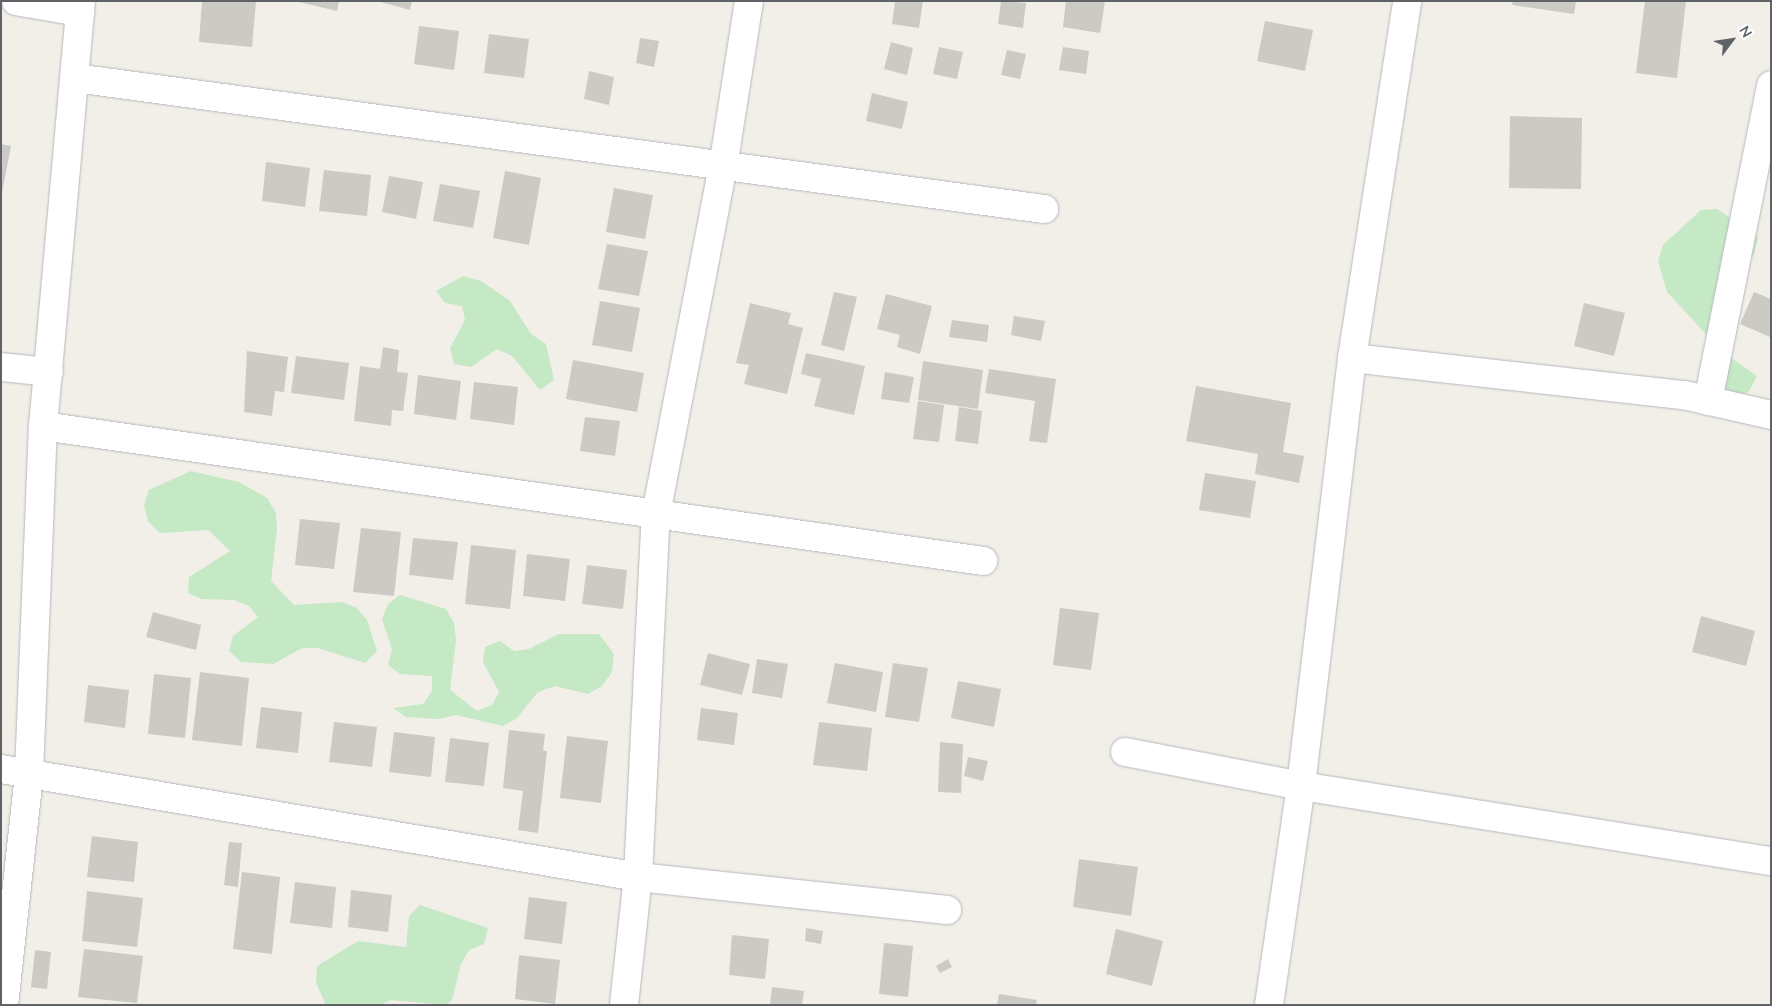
<!DOCTYPE html>
<html>
<head>
<meta charset="utf-8">
<style>
  body { margin:0 }
  #map { position:relative; width:1772px; height:1006px; overflow:hidden; background:#f1efe8; font-family:"Nunito Sans",sans-serif }
  div>[style] { position:absolute }
  [style*='--x'] { left:calc(var(--x)*1px); top:calc(var(--y)*1px); width:calc(var(--w)*1px); rotate:calc(var(--a)*1deg) }
  .green>* { inset:0; background:#c5e8c5 }
  .building>* { inset:0; background:#cccac5 }
  .roads { filter:drop-shadow(0 0 1px #b5b8bc) drop-shadow(0 0 1px #b5b8bc) }
  .street>* { height:28px; margin:-14px; padding:0 14px; transform-origin:14px; border-radius:14px; background:#fff }
  span { translate:-50% -50%; white-space:nowrap; text-align:center; line-height:1.15; -webkit-text-stroke:4.5px #fff; paint-order:stroke }
  .frame { position:absolute; inset:0; border:2px solid #5f6368; pointer-events:none }
  .north { position:absolute; left:1707px; top:15px; width:50px; height:50px; -webkit-text-stroke:4px #fff; paint-order:stroke; rotate:59deg; font-size:14px; font-weight:700; line-height:20px; text-align:center; color:#5f6368 }
  .north::after { content:''; display:block; margin:auto; width:18px; height:22px; background:#5f6368; clip-path:polygon(50% 0,100% 100%,50% 72%,0 100%) }
</style>
</head>
<body>
<div id="map">
  <div class="green">
    <i style="clip-path:polygon(1717px 209px,1758px 237px,1754px 254px,1721px 292px,1730px 357px,1757px 376px,1749px 391px,1736px 399px,1709px 389px,1706px 334px,1667px 292px,1658px 261px,1663px 245px,1701px 210px)"></i>
    <i style="clip-path:polygon(463px 276px,481px 281px,510px 301px,531px 334px,546px 344px,554px 380px,540px 390px,512px 356px,497px 349px,471px 367px,454px 364px,450px 348px,465px 320px,462px 306px,445px 303px,436px 291px)"></i>
    <i style="clip-path:polygon(191px 471px,239px 482px,267px 498px,276px 513px,277px 529px,271px 581px,294px 605px,342px 602px,357px 608px,367px 620px,377px 651px,365px 663px,318px 648px,302px 648px,273px 664px,241px 662px,229px 651px,233px 636px,258px 617px,249px 606px,234px 600px,202px 599px,188px 593px,189px 577px,230px 551px,208px 530px,160px 533px,148px 521px,144px 505px,149px 490px)"></i>
    <i style="clip-path:polygon(400px 595px,446px 609px,454px 623px,456px 640px,450px 690px,477px 711px,492px 705px,499px 692px,483px 662px,485px 647px,500px 641px,514px 651px,529px 649px,559px 634px,599px 634px,614px 654px,612px 672px,602px 686px,588px 694px,555px 686px,538px 692px,516px 719px,503px 726px,456px 715px,438px 719px,406px 717px,393px 708px,423px 704px,432px 691px,432px 676px,400px 674px,388px 665px,392px 649px,382px 619px,388px 604px)"></i>
    <i style="clip-path:polygon(420px 905px,488px 928px,484px 944px,469px 950px,461px 964px,452px 1000px,445px 1005px,391px 1000px,380px 1005px,326px 1005px,316px 983px,317px 966px,358px 941px,406px 947px,409px 916px)"></i>
  </div>
  <div class="building">
    <i style="clip-path:polygon(202px 1px,256px 1px,252px 47px,199px 42px)"></i>
    <i style="clip-path:polygon(295px 1px,339px 1px,337px 11px)"></i>
    <i style="clip-path:polygon(377px 1px,412px 1px,410px 10px)"></i>
    <i style="clip-path:polygon(895px 1px,923px 1px,919px 28px,892px 24px)"></i>
    <i style="clip-path:polygon(1001px 1px,1026px 3px,1023px 28px,998px 24px)"></i>
    <i style="clip-path:polygon(1066px 1px,1105px 1px,1100px 33px,1063px 27px)"></i>
    <i style="clip-path:polygon(1513px 1px,1576px 1px,1574px 14px,1512px 5px)"></i>
    <i style="clip-path:polygon(1645px 1px,1686px 1px,1677px 78px,1636px 73px)"></i>
    <i style="clip-path:polygon(1265px 21px,1313px 30px,1305px 71px,1257px 61px)"></i>
    <i style="clip-path:polygon(419px 26px,459px 31px,454px 70px,414px 64px)"></i>
    <i style="clip-path:polygon(489px 34px,529px 39px,524px 78px,484px 73px)"></i>
    <i style="clip-path:polygon(640px 38px,659px 41px,654px 67px,636px 63px)"></i>
    <i style="clip-path:polygon(891px 42px,913px 48px,907px 75px,884px 69px)"></i>
    <i style="clip-path:polygon(939px 47px,963px 52px,957px 79px,933px 74px)"></i>
    <i style="clip-path:polygon(1063px 47px,1089px 51px,1086px 74px,1059px 70px)"></i>
    <i style="clip-path:polygon(1007px 50px,1026px 54px,1020px 79px,1001px 75px)"></i>
    <i style="clip-path:polygon(589px 71px,614px 77px,609px 105px,584px 99px)"></i>
    <i style="clip-path:polygon(872px 93px,908px 102px,902px 129px,866px 121px)"></i>
    <i style="clip-path:polygon(1510px 116px,1582px 118px,1581px 189px,1509px 188px)"></i>
    <i style="clip-path:polygon(1px 144px,11px 146px,2px 193px,1px 193px)"></i>
    <i style="clip-path:polygon(266px 162px,310px 168px,305px 207px,262px 201px)"></i>
    <i style="clip-path:polygon(324px 170px,371px 175px,367px 216px,319px 211px)"></i>
    <i style="clip-path:polygon(505px 171px,541px 178px,529px 245px,493px 238px)"></i>
    <i style="clip-path:polygon(389px 176px,423px 182px,416px 219px,382px 212px)"></i>
    <i style="clip-path:polygon(440px 184px,480px 191px,473px 228px,433px 221px)"></i>
    <i style="clip-path:polygon(614px 188px,653px 195px,645px 239px,606px 232px)"></i>
    <i style="clip-path:polygon(607px 244px,648px 251px,639px 296px,598px 289px)"></i>
    <i style="clip-path:polygon(834px 292px,857px 297px,844px 351px,821px 345px)"></i>
    <i style="clip-path:polygon(1754px 292px,1771px 299px,1770px 337px,1740px 324px)"></i>
    <i style="clip-path:polygon(886px 294px,932px 306px,920px 354px,897px 347px,900px 335px,877px 329px)"></i>
    <i style="clip-path:polygon(600px 301px,640px 308px,632px 352px,592px 345px)"></i>
    <i style="clip-path:polygon(750px 303px,791px 313px,788px 324px,803px 328px,787px 394px,744px 384px,749px 365px,736px 363px)"></i>
    <i style="clip-path:polygon(1584px 303px,1625px 313px,1614px 356px,1574px 346px)"></i>
    <i style="clip-path:polygon(1014px 316px,1045px 321px,1041px 341px,1011px 335px)"></i>
    <i style="clip-path:polygon(952px 320px,989px 325px,987px 342px,949px 337px)"></i>
    <i style="clip-path:polygon(383px 347px,399px 350px,397px 372px,408px 373px,403px 411px,392px 410px,391px 426px,354px 421px,360px 366px,380px 369px)"></i>
    <i style="clip-path:polygon(247px 351px,288px 357px,284px 392px,275px 391px,272px 416px,244px 412px)"></i>
    <i style="clip-path:polygon(806px 353px,865px 366px,854px 415px,814px 406px,821px 379px,801px 374px)"></i>
    <i style="clip-path:polygon(296px 356px,349px 363px,344px 400px,291px 393px)"></i>
    <i style="clip-path:polygon(573px 360px,644px 373px,637px 412px,566px 399px)"></i>
    <i style="clip-path:polygon(923px 361px,983px 370px,978px 409px,918px 400px)"></i>
    <i style="clip-path:polygon(989px 369px,1056px 379px,1047px 443px,1029px 441px,1035px 401px,985px 393px)"></i>
    <i style="clip-path:polygon(885px 372px,914px 377px,909px 403px,881px 399px)"></i>
    <i style="clip-path:polygon(418px 375px,461px 381px,456px 420px,414px 414px)"></i>
    <i style="clip-path:polygon(474px 382px,518px 387px,514px 425px,470px 419px)"></i>
    <i style="clip-path:polygon(1196px 386px,1291px 403px,1283px 452px,1304px 456px,1299px 483px,1255px 474px,1258px 454px,1186px 441px)"></i>
    <i style="clip-path:polygon(918px 401px,944px 405px,939px 442px,913px 439px)"></i>
    <i style="clip-path:polygon(959px 407px,982px 411px,978px 444px,955px 441px)"></i>
    <i style="clip-path:polygon(585px 417px,620px 421px,615px 456px,580px 451px)"></i>
    <i style="clip-path:polygon(1205px 473px,1256px 481px,1250px 518px,1199px 510px)"></i>
    <i style="clip-path:polygon(300px 519px,340px 523px,334px 569px,295px 565px)"></i>
    <i style="clip-path:polygon(361px 528px,401px 532px,394px 596px,353px 592px)"></i>
    <i style="clip-path:polygon(413px 538px,458px 542px,453px 580px,409px 575px)"></i>
    <i style="clip-path:polygon(471px 545px,516px 550px,510px 609px,465px 604px)"></i>
    <i style="clip-path:polygon(527px 554px,570px 559px,565px 601px,523px 596px)"></i>
    <i style="clip-path:polygon(587px 565px,627px 570px,623px 609px,582px 604px)"></i>
    <i style="clip-path:polygon(1060px 608px,1099px 613px,1091px 670px,1053px 665px)"></i>
    <i style="clip-path:polygon(153px 612px,201px 625px,196px 650px,146px 637px)"></i>
    <i style="clip-path:polygon(1701px 616px,1755px 631px,1746px 666px,1692px 652px)"></i>
    <i style="clip-path:polygon(708px 653px,750px 664px,742px 695px,700px 685px)"></i>
    <i style="clip-path:polygon(757px 659px,788px 664px,782px 698px,752px 693px)"></i>
    <i style="clip-path:polygon(835px 663px,883px 672px,876px 712px,827px 703px)"></i>
    <i style="clip-path:polygon(893px 663px,928px 668px,919px 722px,885px 717px)"></i>
    <i style="clip-path:polygon(200px 672px,249px 678px,242px 746px,192px 740px)"></i>
    <i style="clip-path:polygon(154px 674px,191px 678px,185px 738px,148px 734px)"></i>
    <i style="clip-path:polygon(958px 681px,1001px 689px,994px 727px,951px 718px)"></i>
    <i style="clip-path:polygon(88px 685px,129px 690px,125px 728px,84px 722px)"></i>
    <i style="clip-path:polygon(261px 707px,302px 712px,298px 753px,256px 748px)"></i>
    <i style="clip-path:polygon(701px 708px,738px 713px,734px 745px,697px 740px)"></i>
    <i style="clip-path:polygon(334px 722px,377px 727px,372px 767px,329px 762px)"></i>
    <i style="clip-path:polygon(819px 722px,872px 728px,867px 771px,813px 765px)"></i>
    <i style="clip-path:polygon(509px 730px,545px 734px,543px 751px,547px 751px,538px 833px,518px 830px,523px 791px,503px 788px)"></i>
    <i style="clip-path:polygon(394px 732px,435px 737px,431px 777px,389px 772px)"></i>
    <i style="clip-path:polygon(567px 736px,608px 741px,601px 803px,560px 798px)"></i>
    <i style="clip-path:polygon(450px 738px,489px 743px,484px 786px,445px 782px)"></i>
    <i style="clip-path:polygon(940px 742px,963px 744px,961px 793px,938px 792px)"></i>
    <i style="clip-path:polygon(968px 757px,988px 761px,983px 781px,964px 776px)"></i>
    <i style="clip-path:polygon(92px 836px,138px 842px,134px 882px,87px 877px)"></i>
    <i style="clip-path:polygon(229px 842px,242px 843px,238px 887px,224px 885px)"></i>
    <i style="clip-path:polygon(1079px 859px,1138px 867px,1131px 916px,1073px 907px)"></i>
    <i style="clip-path:polygon(242px 872px,280px 877px,272px 954px,233px 949px)"></i>
    <i style="clip-path:polygon(295px 882px,336px 887px,332px 928px,290px 923px)"></i>
    <i style="clip-path:polygon(351px 890px,392px 895px,388px 932px,348px 927px)"></i>
    <i style="clip-path:polygon(87px 891px,143px 898px,137px 947px,82px 941px)"></i>
    <i style="clip-path:polygon(529px 897px,567px 902px,562px 944px,524px 939px)"></i>
    <i style="clip-path:polygon(806px 928px,823px 931px,821px 944px,805px 941px)"></i>
    <i style="clip-path:polygon(1116px 929px,1163px 941px,1152px 986px,1106px 974px)"></i>
    <i style="clip-path:polygon(732px 935px,769px 939px,765px 979px,729px 975px)"></i>
    <i style="clip-path:polygon(884px 943px,913px 946px,908px 997px,879px 994px)"></i>
    <i style="clip-path:polygon(84px 949px,143px 956px,137px 1003px,78px 997px)"></i>
    <i style="clip-path:polygon(35px 950px,51px 952px,47px 989px,31px 987px)"></i>
    <i style="clip-path:polygon(519px 955px,560px 960px,555px 1004px,515px 999px)"></i>
    <i style="clip-path:polygon(948px 959px,952px 967px,940px 973px,936px 966px)"></i>
    <i style="clip-path:polygon(772px 987px,804px 991px,802px 1005px,770px 1005px)"></i>
    <i style="clip-path:polygon(999px 994px,1037px 1000px,1036px 1005px,997px 1005px)"></i>
  </div>
  <div class="roads">
    <div class="street">
      <i style="--x:16;--y:1;--w:65;--a:9.8"></i>
      <i style="--x:75;--y:78;--w:978;--a:7.7"></i>
      <i style="--x:1352;--y:358;--w:334;--a:6.4"></i>
      <i style="--x:1684;--y:395;--w:89;--a:12.9"></i>
      <i style="--x:1;--y:367;--w:48;--a:5.9"></i>
      <i style="--x:1708;--y:401;--w:322;--a:-78.7"></i>
      <i style="--x:43;--y:426;--w:950;--a:8.17"></i>
      <i style="--x:1125;--y:752;--w:179;--a:10.9"></i>
      <i style="--x:1301;--y:786;--w:476;--a:9.1"></i>
      <i style="--x:1;--y:769;--w:646;--a:9.62"></i>
      <i style="--x:638;--y:877;--w:311;--a:6.1"></i>
      <i style="--x:4;--y:1005;--w:233;--a:-83.8"></i>
      <i style="--x:29;--y:773;--w:347;--a:-87.7"></i>
      <i style="--x:43;--y:426;--w:427;--a:-84.9"></i>
      <i style="--x:624;--y:1005;--w:129;--a:-83.8"></i>
      <i style="--x:638;--y:877;--w:363;--a:-87.2"></i>
      <i style="--x:656;--y:514;--w:353;--a:-79.1"></i>
      <i style="--x:723;--y:167;--w:168;--a:-81.1"></i>
      <i style="--x:1269;--y:1005;--w:221;--a:-81.7"></i>
      <i style="--x:1301;--y:786;--w:431;--a:-83.2"></i>
      <i style="--x:1352;--y:358;--w:361;--a:-81.2"></i>
    </div>
  </div>
  <div class="frame"></div>
  <div class="north">N</div>
</div>
</body>
</html>
